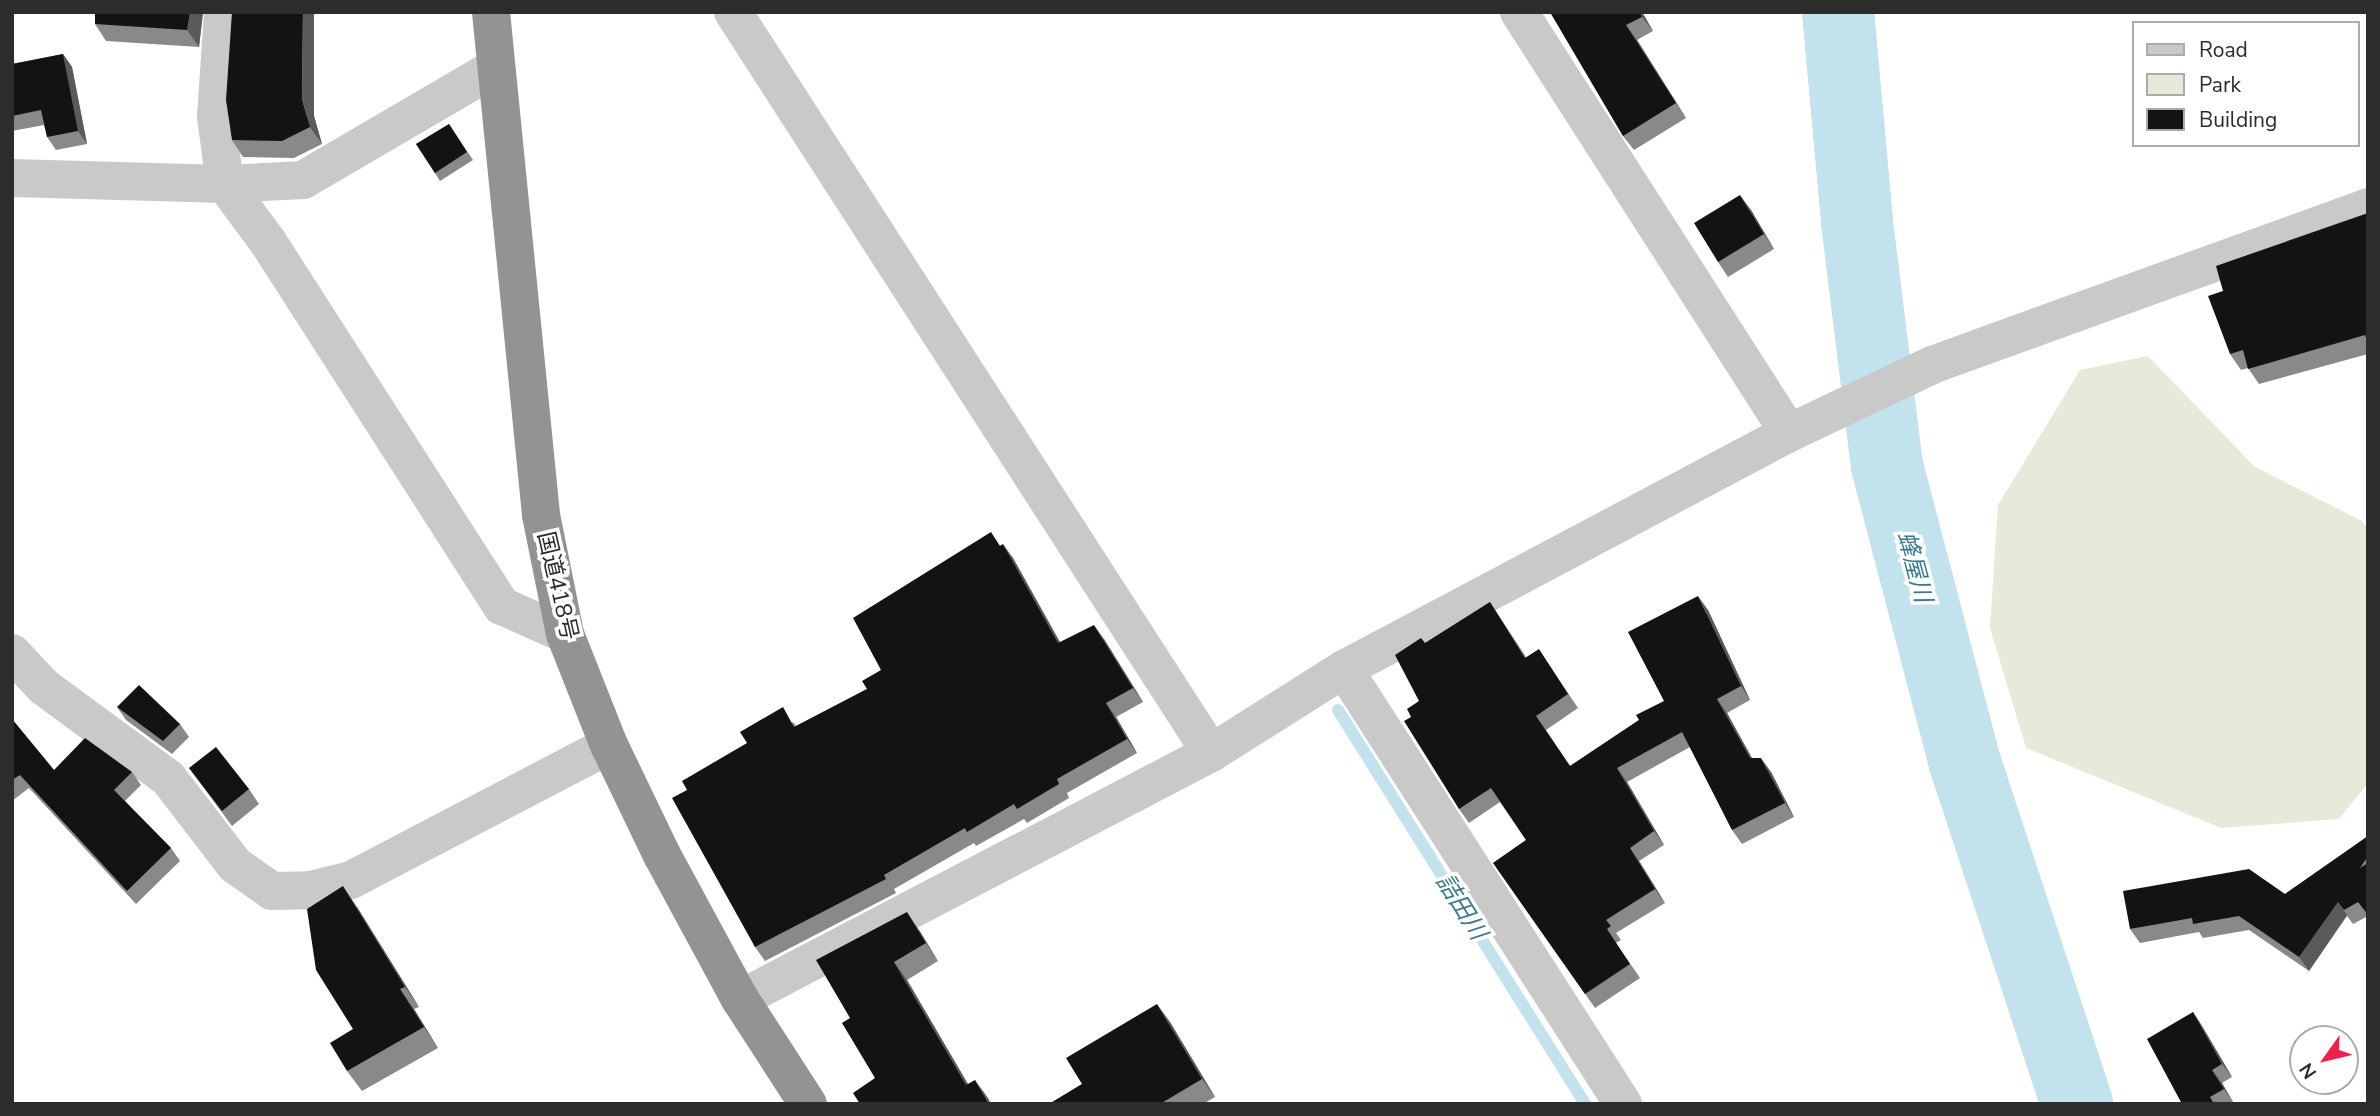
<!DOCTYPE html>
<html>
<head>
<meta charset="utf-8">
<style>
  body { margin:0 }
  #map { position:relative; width:2380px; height:1116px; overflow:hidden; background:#fff; font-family:"Nunito Sans","Noto Sans JP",sans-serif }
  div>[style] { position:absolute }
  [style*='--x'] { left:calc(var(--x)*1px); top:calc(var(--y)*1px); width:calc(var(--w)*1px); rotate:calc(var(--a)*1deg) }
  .green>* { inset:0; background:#e5ebd8 }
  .stream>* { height:12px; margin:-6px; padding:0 6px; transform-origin:6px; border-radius:6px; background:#c2e2ed }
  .river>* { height:72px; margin:-36px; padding:0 36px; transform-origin:36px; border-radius:36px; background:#c2e2ed }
  .minor>* { height:38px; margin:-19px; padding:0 19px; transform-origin:19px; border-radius:19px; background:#c9c9c9 }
  .highway>* { height:38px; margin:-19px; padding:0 19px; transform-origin:19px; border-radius:19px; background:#939393 }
  .wall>* { inset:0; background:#898989 }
  .shaded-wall>* { inset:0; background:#5a5a5a }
  .building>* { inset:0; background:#131313 }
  span { translate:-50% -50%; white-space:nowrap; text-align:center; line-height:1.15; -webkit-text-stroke:7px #fff; paint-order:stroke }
  .street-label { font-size:23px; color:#2c2c2c }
  .water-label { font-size:24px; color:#357b94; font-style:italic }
  .frame { position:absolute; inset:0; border:14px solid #2c2c2c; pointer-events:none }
  .legend { position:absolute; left:2132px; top:21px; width:228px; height:126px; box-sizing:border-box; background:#fff; border:2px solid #ababab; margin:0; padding:9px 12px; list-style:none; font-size:21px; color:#2c2c2c }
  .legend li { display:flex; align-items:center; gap:14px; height:35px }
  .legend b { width:35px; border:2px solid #ababab }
  .north { position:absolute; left:2289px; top:1025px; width:70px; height:70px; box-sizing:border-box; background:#fff; border:2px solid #ababab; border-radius:50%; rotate:236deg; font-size:19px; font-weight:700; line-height:28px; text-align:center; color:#2c2c2c }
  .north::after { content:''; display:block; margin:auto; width:24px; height:32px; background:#f21f4a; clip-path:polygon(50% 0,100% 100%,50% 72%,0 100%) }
</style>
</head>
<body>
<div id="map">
  <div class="green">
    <i style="clip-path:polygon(2148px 356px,2255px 467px,2362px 521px,2368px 529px,2368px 783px,2339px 819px,2221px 828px,2026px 748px,1990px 628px,1998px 505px,2080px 370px)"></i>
  </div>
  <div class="stream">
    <i style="--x:1338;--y:710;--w:465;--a:57.9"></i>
  </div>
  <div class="river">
    <i style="--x:1838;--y:12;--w:211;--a:84.8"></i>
    <i style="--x:1857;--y:222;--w:246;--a:83"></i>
    <i style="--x:1887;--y:466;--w:307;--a:75.3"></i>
    <i style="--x:1965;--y:763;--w:359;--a:71.8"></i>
  </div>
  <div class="minor">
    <i style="--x:223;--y:12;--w:105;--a:93.8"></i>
    <i style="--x:216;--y:117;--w:68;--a:82.3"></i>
    <i style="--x:225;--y:184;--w:72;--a:53.4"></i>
    <i style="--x:268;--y:242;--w:433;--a:57.3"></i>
    <i style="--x:502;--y:606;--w:69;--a:24"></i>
    <i style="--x:733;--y:12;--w:882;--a:57.17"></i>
    <i style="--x:1519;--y:12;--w:500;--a:57.33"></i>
    <i style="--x:12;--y:178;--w:213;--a:1.6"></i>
    <i style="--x:225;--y:184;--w:78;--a:-2.9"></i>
    <i style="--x:303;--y:180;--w:222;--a:-30.3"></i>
    <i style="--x:12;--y:653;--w:47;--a:46.7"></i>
    <i style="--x:44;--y:687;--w:154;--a:36.3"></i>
    <i style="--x:168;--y:778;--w:110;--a:52.4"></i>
    <i style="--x:235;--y:865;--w:45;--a:35.1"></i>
    <i style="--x:272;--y:891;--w:39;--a:-1"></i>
    <i style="--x:311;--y:890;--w:41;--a:-14"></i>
    <i style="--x:351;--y:880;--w:291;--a:-27.6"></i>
    <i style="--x:1344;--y:669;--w:517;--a:57.32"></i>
    <i style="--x:740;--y:999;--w:531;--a:-27.58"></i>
    <i style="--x:1211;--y:753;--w:157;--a:-32.3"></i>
    <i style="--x:1344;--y:669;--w:504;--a:-27.94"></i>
    <i style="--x:1789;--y:433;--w:158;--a:-25.4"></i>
    <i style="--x:1932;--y:365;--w:464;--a:-19.9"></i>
  </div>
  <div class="highway">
    <i style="--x:491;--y:12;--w:505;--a:84.32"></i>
    <i style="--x:541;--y:515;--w:121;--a:78.6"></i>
    <i style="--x:565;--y:634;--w:119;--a:68.4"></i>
    <i style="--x:609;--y:745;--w:122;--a:64.3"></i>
    <i style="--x:662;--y:855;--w:164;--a:61.6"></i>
    <i style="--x:740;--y:999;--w:125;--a:57.1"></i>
  </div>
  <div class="wall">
    <i style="clip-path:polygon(203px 12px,199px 47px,106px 41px,95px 24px)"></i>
    <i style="clip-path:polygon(1550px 12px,1642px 12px,1653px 31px,1637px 40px,1686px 118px,1634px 150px,1623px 136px)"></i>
    <i style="clip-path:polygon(63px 54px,72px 67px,87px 144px,56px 150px,47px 137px,44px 125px,12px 131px,12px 64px)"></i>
    <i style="clip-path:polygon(314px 116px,322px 144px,294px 158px,243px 157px,232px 140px)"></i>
    <i style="clip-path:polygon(449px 124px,473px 160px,440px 181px,416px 144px)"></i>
    <i style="clip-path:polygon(1751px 210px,1774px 249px,1728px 277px,1718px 262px)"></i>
    <i style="clip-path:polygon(2368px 213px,2368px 354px,2259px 384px,2248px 368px,2241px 370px,2230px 354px,2223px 291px)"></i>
    <i style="clip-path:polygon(1000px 545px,1013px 558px,1060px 642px,1104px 639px,1143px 702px,1116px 717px,1137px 753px,1067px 793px,1069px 798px,1027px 823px,1024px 819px,976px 846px,974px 843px,894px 889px,896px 893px,765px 961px,755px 947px,687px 790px,793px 722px,796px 726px,867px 689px,881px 670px)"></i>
    <i style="clip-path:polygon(1490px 602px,1526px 657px,1548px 663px,1578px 708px,1546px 730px,1570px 766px,1639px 720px,1664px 701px,1708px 610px,1750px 700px,1727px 713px,1752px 758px,1771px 772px,1794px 817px,1742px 844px,1732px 830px,1690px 747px,1627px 782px,1664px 845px,1639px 861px,1665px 903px,1616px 933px,1621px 940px,1616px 943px,1640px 978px,1595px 1008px,1493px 863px,1526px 840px,1500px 802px,1469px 823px,1459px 809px,1411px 717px,1419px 701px,1425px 643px)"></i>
    <i style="clip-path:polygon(117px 707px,180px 724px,189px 737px,172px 754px,126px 720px)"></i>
    <i style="clip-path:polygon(12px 719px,54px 770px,132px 772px,141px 785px,125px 801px,171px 848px,180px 861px,136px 904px,29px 788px,12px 801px)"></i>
    <i style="clip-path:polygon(189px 768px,249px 789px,259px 804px,232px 826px)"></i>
    <i style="clip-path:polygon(2368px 836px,2368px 916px,2353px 924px,2347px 916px,2309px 971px,2249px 930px,2203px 938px,2199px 932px,2140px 943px,2130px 929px,2285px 894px)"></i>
    <i style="clip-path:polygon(357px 907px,419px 1007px,414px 1009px,438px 1048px,362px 1091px,347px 1071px,353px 1029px)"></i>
    <i style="clip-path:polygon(919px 930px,938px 961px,907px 980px,968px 1084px,988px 1098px,875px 1078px,850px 1018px)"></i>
    <i style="clip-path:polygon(2193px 1012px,2202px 1026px,2232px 1077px,2222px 1083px,2233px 1102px,2231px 1104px,2182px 1104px)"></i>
    <i style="clip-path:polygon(1170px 1022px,1215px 1097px,1203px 1104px,1049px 1104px,1082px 1084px)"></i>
  </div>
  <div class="shaded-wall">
    <i style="clip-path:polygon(190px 12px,203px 12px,199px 47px,187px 30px)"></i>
    <i style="clip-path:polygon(303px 12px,314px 12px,314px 116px,322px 144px,310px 127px,302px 99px)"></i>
    <i style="clip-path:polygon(1640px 12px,1642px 12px,1653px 31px,1642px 17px)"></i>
    <i style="clip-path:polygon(1626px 25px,1637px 40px,1686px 118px,1676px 103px)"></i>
    <i style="clip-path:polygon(63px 54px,72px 67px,87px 144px,78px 131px)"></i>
    <i style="clip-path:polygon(1740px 195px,1751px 210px,1774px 249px,1764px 234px)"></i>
    <i style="clip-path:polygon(1003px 544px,1013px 558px,1068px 657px,1058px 643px)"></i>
    <i style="clip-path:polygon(1698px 596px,1708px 610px,1750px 700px,1741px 686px)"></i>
    <i style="clip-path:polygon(1094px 625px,1104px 639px,1143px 702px,1133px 688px)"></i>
    <i style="clip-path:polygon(1717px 699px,1727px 713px,1759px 771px,1750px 758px)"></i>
    <i style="clip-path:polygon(1106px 703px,1116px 717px,1137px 753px,1127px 739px)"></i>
    <i style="clip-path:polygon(1761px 758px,1771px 772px,1794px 817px,1785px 803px)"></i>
    <i style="clip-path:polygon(1617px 768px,1627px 782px,1664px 845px,1654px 831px)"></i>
    <i style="clip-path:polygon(1630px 848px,1639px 861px,1665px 903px,1655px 889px)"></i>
    <i style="clip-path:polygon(343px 886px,357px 907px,419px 1007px,405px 987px)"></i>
    <i style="clip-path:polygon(2338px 902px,2347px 915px,2309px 971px,2299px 957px)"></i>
    <i style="clip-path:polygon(907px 912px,919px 930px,938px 961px,926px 943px)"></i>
    <i style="clip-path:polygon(894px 962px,907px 980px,979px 1103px,966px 1085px)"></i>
    <i style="clip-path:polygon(400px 989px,414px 1009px,438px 1048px,424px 1027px)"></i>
    <i style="clip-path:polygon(1157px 1004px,1170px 1022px,1215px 1097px,1202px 1079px)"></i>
    <i style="clip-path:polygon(2193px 1012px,2202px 1026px,2232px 1077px,2222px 1064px)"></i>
    <i style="clip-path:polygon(2212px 1070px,2222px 1083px,2233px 1102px,2224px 1089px)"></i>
    <i style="clip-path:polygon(975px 1080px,988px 1098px,991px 1104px,989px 1104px)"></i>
  </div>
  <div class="building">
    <i style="clip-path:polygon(95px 12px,190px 12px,187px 30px,95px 24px)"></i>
    <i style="clip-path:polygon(232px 12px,303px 12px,302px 99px,310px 127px,282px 141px,232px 140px,226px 100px)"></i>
    <i style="clip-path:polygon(1550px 12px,1640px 12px,1642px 17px,1626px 25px,1676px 103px,1623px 136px)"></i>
    <i style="clip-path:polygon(63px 54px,78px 131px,47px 137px,41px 110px,12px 116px,12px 64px)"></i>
    <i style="clip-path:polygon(449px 124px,467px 152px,435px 173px,416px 144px)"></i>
    <i style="clip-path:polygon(1740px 195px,1764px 234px,1718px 262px,1694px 223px)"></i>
    <i style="clip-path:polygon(2368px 213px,2368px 343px,2365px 335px,2248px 369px,2243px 350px,2230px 354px,2208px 296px,2223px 291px,2216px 266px)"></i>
    <i style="clip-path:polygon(991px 532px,1000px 546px,1003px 544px,1058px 643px,1094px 625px,1133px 688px,1106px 703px,1127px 739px,1057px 779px,1059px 784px,1017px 809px,1014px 804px,967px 832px,965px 828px,884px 875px,886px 879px,755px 947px,672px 798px,687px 790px,682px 781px,747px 743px,740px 732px,783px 707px,794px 727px,867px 689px,862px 681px,881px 670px,853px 618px)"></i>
    <i style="clip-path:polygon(1698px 596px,1741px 686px,1717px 699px,1750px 758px,1761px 758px,1785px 803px,1732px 830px,1682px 732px,1617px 768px,1654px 831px,1630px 848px,1655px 889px,1606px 920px,1611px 926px,1607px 929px,1630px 964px,1585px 994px,1493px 863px,1526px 840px,1491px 788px,1459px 809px,1404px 721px,1411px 717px,1407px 709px,1419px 701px,1395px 655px,1421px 638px,1425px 643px,1490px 602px,1525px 658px,1539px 649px,1568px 694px,1536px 716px,1570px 766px,1639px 720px,1636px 715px,1664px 701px,1628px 632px)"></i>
    <i style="clip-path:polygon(139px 685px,180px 724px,163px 741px,117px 707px)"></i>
    <i style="clip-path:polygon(12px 719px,54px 770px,85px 738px,132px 772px,114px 790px,171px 848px,127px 891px,20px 775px,12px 780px)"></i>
    <i style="clip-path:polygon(216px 747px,249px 789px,222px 811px,189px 768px)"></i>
    <i style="clip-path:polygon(2368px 836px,2368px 856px,2360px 868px,2368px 863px,2368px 915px,2358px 902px,2344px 910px,2338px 902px,2299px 957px,2239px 916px,2193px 924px,2192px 918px,2130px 929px,2123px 891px,2249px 869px,2285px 894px)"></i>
    <i style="clip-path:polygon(343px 886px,405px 987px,400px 989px,424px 1027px,347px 1071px,330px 1043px,353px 1029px,316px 970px,307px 909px)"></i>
    <i style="clip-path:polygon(907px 912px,926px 943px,894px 962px,966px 1085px,975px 1080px,989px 1104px,860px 1104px,853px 1093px,875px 1078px,842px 1023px,850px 1018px,816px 960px)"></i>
    <i style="clip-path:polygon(1157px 1004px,1202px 1079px,1160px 1104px,1049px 1104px,1082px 1084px,1066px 1058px)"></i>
    <i style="clip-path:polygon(2193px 1012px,2222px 1064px,2212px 1070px,2224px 1089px,2210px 1097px,2214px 1104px,2182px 1104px,2147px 1039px)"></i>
  </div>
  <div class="street-label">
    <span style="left:557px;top:586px;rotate:77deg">国道418号</span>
  </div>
  <div class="water-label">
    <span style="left:1914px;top:567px;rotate:75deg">蜂屋川</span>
    <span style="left:1461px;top:907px;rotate:58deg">詰田川</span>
  </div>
  <div class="frame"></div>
  <ul class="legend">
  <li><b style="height:9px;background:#c9c9c9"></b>Road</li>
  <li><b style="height:19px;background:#e5ebd8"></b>Park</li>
  <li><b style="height:19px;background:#131313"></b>Building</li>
  </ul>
  <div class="north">N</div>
</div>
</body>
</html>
